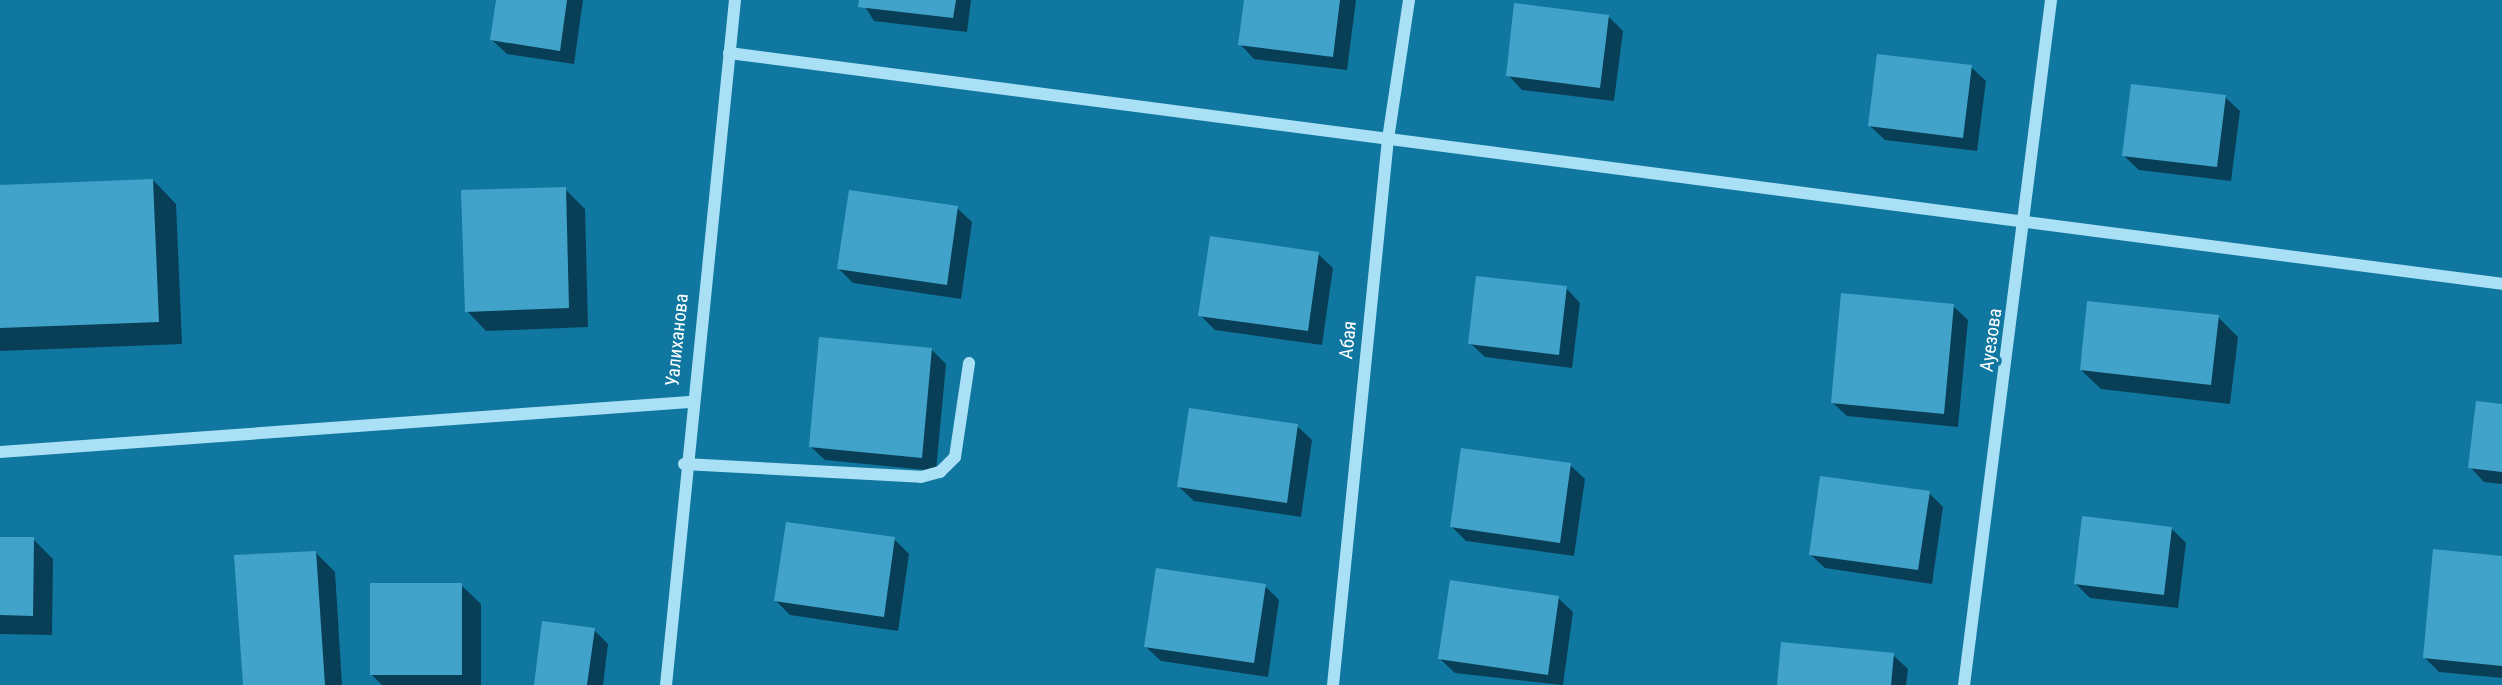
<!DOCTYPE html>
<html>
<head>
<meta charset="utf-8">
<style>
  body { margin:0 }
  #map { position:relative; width:2502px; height:685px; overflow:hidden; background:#1077a1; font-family:"Roboto Condensed",sans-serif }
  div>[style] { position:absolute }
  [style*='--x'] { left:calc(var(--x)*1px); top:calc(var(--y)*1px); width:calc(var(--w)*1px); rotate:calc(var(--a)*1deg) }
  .shadow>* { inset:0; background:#0007 }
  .building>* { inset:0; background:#42a3ca }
  .minor>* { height:12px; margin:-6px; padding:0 6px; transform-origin:6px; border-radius:6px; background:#a9e0f5 }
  span { translate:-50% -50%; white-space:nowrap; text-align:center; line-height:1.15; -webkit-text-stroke:7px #1077a1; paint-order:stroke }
  .street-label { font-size:19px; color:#fff }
</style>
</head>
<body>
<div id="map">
  <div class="shadow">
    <i style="clip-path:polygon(498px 0,583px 0,574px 64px,507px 54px,492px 40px)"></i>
    <i style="clip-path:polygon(861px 0,971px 0,967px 32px,874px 21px)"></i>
    <i style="clip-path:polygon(1245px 0,1356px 0,1347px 70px,1254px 59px,1240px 44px)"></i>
    <i style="clip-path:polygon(1609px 17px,1623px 31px,1614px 101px,1522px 90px,1508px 75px)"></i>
    <i style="clip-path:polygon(1971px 67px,1986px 81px,1977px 151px,1885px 140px,1870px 126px)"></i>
    <i style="clip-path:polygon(2225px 97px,2240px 111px,2231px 181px,2139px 170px,2124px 156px)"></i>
    <i style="clip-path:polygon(153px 180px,176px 204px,182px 344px,0 351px,0 186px)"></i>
    <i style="clip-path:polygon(565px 189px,585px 209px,588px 327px,486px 331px,467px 311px)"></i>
    <i style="clip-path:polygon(957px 208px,972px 222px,961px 299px,853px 283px,839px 269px)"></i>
    <i style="clip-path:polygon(1318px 254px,1333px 268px,1322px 345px,1215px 330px,1200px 315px)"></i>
    <i style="clip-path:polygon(1566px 288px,1580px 303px,1572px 368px,1485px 357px,1470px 343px)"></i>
    <i style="clip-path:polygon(1953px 306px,1968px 320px,1958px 427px,1847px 416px,1832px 402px)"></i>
    <i style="clip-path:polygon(2218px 317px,2238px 337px,2230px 404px,2101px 389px,2081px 370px)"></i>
    <i style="clip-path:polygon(932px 350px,946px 364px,936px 471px,825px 460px,810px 446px)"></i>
    <i style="clip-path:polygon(2502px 405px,2502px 484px,2484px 482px,2470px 467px)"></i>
    <i style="clip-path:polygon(1297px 426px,1312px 440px,1301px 517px,1194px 501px,1179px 487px)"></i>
    <i style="clip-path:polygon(1570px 465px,1585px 479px,1574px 556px,1466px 541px,1452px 527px)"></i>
    <i style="clip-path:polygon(1929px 493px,1943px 507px,1932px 584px,1825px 568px,1810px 554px)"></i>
    <i style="clip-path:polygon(2172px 529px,2186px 543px,2178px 608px,2090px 598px,2076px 584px)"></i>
    <i style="clip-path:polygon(0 539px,33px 539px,53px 559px,52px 635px,0 634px)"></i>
    <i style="clip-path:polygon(894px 539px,909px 554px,898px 631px,790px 615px,776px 601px)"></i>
    <i style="clip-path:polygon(315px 552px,335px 572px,342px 685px,244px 685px)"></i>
    <i style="clip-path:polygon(2502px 558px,2502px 678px,2439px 672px,2425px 658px)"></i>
    <i style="clip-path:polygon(461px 585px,481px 604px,481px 685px,382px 685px,371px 674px)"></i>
    <i style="clip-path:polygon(1265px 586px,1279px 600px,1268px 677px,1161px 661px,1146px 647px)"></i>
    <i style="clip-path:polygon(1558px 598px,1573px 612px,1563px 685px,1455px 673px,1440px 659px)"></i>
    <i style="clip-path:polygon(594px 630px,608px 644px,603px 685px,535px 685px)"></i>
    <i style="clip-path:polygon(1893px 655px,1908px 669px,1906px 685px,1778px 685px)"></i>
  </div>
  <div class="building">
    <i style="clip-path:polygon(496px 0,567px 0,560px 51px,490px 40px)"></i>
    <i style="clip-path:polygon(859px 0,956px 0,953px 18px,858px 7px)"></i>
    <i style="clip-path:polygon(1244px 0,1340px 0,1333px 57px,1238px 45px)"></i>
    <i style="clip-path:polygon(1514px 3px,1609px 15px,1600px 88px,1506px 76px)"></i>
    <i style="clip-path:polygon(1877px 54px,1972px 65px,1963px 138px,1868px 126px)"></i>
    <i style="clip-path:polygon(2131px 84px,2226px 95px,2217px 167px,2122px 156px)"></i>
    <i style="clip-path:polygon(153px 179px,159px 322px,0 328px,0 185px)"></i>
    <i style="clip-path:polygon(566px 187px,569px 308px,465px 312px,461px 190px)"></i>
    <i style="clip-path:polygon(849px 190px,958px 206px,947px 285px,837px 269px)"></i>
    <i style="clip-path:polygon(1210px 236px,1319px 252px,1308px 331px,1198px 316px)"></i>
    <i style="clip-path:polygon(1476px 276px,1567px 286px,1559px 355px,1468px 344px)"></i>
    <i style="clip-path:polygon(1841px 293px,1954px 304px,1944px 414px,1831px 403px)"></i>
    <i style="clip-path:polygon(2087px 301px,2219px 315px,2211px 385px,2080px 370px)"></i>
    <i style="clip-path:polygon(819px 337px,932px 348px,922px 458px,809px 447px)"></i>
    <i style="clip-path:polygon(2476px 401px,2502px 404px,2502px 472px,2468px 468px)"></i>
    <i style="clip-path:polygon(1189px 408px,1298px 424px,1287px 503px,1177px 487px)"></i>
    <i style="clip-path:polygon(1461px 448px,1571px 463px,1560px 543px,1450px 527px)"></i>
    <i style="clip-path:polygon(1820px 476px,1930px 491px,1918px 570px,1809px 555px)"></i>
    <i style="clip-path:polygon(2082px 516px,2172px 527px,2164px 595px,2074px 584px)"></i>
    <i style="clip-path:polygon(786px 522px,895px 537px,884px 617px,774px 601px)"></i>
    <i style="clip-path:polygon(0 537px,34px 537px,33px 616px,0 615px)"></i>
    <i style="clip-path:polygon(2433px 549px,2502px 556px,2502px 666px,2423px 658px)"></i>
    <i style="clip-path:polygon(316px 551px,325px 685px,243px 685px,234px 555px)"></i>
    <i style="clip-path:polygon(1156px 568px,1266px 584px,1254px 663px,1144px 647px)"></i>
    <i style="clip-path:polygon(1450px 580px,1559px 596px,1548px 675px,1438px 659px)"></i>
    <i style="clip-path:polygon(370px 583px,462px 583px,462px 675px,370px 675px)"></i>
    <i style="clip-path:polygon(542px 621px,595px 628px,587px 685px,534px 685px)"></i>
    <i style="clip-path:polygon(1781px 642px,1894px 653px,1891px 685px,1777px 685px)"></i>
  </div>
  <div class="minor">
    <i style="--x:729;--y:53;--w:1788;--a:7.42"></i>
    <i style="--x:0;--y:452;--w:691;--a:-4.15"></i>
    <i style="--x:684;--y:464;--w:237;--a:3.1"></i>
    <i style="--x:921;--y:477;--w:20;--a:-15"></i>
    <i style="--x:940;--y:472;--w:21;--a:-45"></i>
    <i style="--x:955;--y:457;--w:95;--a:-81.5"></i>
    <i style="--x:666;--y:685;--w:688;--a:-84.25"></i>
    <i style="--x:1333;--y:685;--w:549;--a:-84.25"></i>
    <i style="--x:1388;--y:139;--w:141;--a:-81.4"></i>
    <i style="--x:1964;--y:685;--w:691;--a:-82.76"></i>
  </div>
  <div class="street-label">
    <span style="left:677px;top:340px;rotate:-84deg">Уалиханова</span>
    <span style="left:1348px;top:340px;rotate:-84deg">Абая</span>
    <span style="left:1991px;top:340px;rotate:-82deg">Ауезова</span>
  </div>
</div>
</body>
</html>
